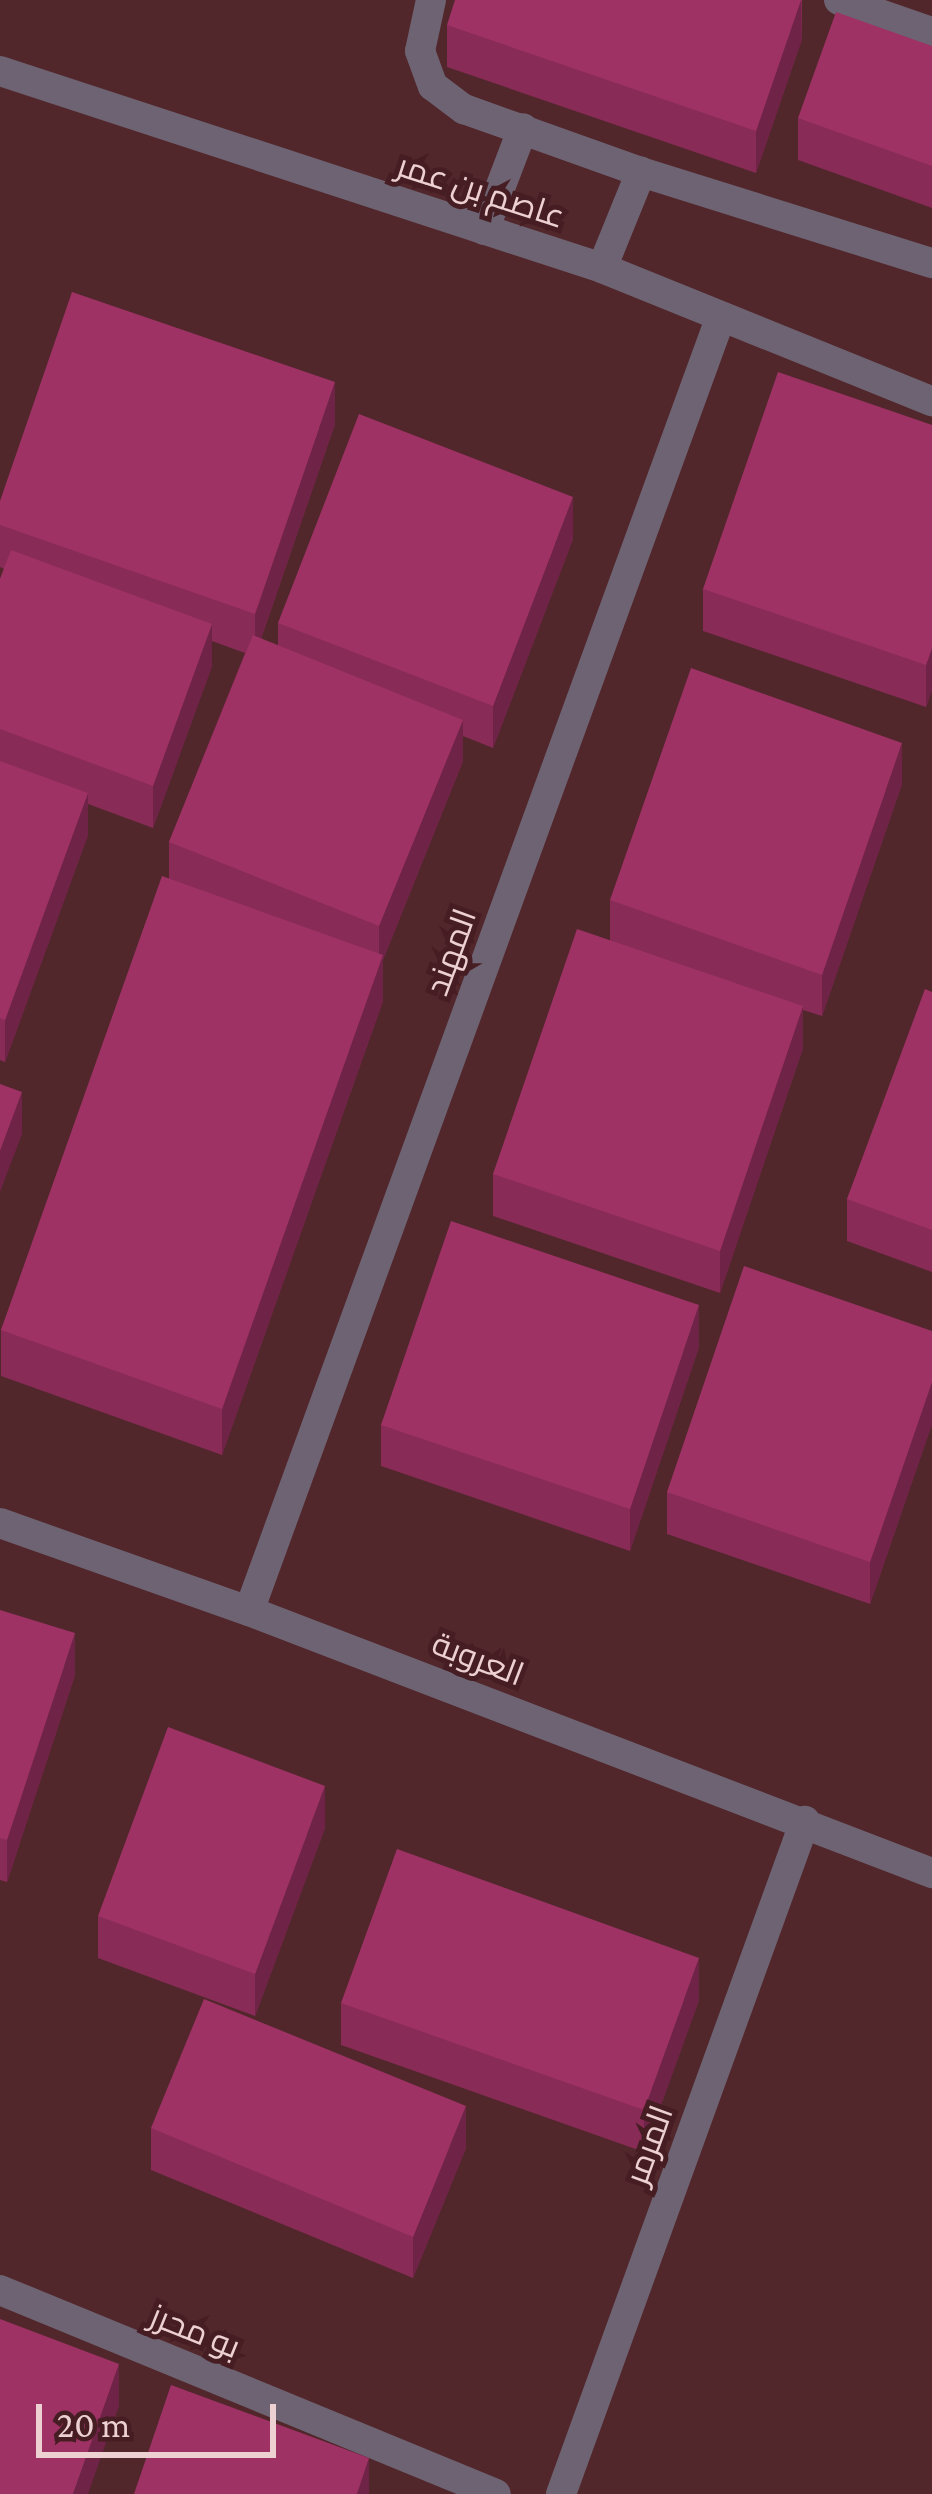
<!DOCTYPE html>
<html>
<head>
<meta charset="utf-8">
<style>
  body { margin:0 }
  #map { position:relative; width:932px; height:2494px; overflow:hidden; background:#51272b; font-family:"Crimson Pro",Cairo,serif }
  div>[style] { position:absolute }
  [style*='--x'] { left:calc(var(--x)*1px); top:calc(var(--y)*1px); width:calc(var(--w)*1px); rotate:calc(var(--a)*1deg) }
  .lane>* { height:30px; margin:-15px; padding:0 15px; transform-origin:15px; border-radius:15px; background:#6e6373 }
  .street>* { height:30px; margin:-15px; padding:0 15px; transform-origin:15px; border-radius:15px; background:#6e6373 }
  .wall>* { inset:0; background:#882b57 }
  .shaded-wall>* { inset:0; background:#6f2347 }
  .building>* { inset:0; background:#9e3265 }
  span { translate:-50% -50%; white-space:nowrap; text-align:center; line-height:1.15; -webkit-text-stroke:10px #461d22; paint-order:stroke }
  .street-label { font-size:33px; color:#edd1d2 }
  .scale { position:absolute; left:36px; top:2404px; width:240px; height:54px; box-sizing:border-box; border:6px solid #edd1d2; border-top:0; padding-left:15px; font-size:36px; line-height:42px; white-space:nowrap; color:#edd1d2; -webkit-text-stroke:9px #461d22; paint-order:stroke }
</style>
</head>
<body>
<div id="map">
  <div class="lane">
    <i style="--x:431;--y:0;--w:52;--a:102.2"></i>
    <i style="--x:420;--y:51;--w:37;--a:70"></i>
    <i style="--x:433;--y:86;--w:39;--a:37"></i>
    <i style="--x:464;--y:109;--w:188;--a:19.6"></i>
    <i style="--x:641;--y:172;--w:305;--a:17.4"></i>
    <i style="--x:839;--y:0;--w:98;--a:19"></i>
    <i style="--x:484;--y:230;--w:109;--a:-69.1"></i>
    <i style="--x:602;--y:268;--w:104;--a:-67.9"></i>
  </div>
  <div class="street">
    <i style="--x:0;--y:71;--w:633;--a:18.12"></i>
    <i style="--x:602;--y:268;--w:356;--a:22"></i>
    <i style="--x:0;--y:1523;--w:264;--a:19.5"></i>
    <i style="--x:249;--y:1611;--w:732;--a:20.99"></i>
    <i style="--x:249;--y:1611;--w:1375;--a:-69.97"></i>
    <i style="--x:0;--y:2290;--w:536;--a:22.36"></i>
    <i style="--x:561;--y:2494;--w:716;--a:-70.07"></i>
  </div>
  <div class="wall">
    <i style="clip-path:polygon(802px 0,802px 39px,756px 173px,447px 67px,447px 25px)"></i>
    <i style="clip-path:polygon(932px 46px,932px 208px,798px 160px,798px 118px)"></i>
    <i style="clip-path:polygon(335px 424px,261px 639px,278px 646px,278px 623px,573px 539px,493px 748px,463px 736px,463px 761px,383px 960px,383px 1001px,222px 1455px,1px 1376px,1px 1330px,169px 879px,169px 842px,245px 653px,212px 641px,212px 666px,153px 828px,88px 804px,88px 835px,5px 1062px,0 1060px,0 579px,4px 569px,0 567px,0 501px)"></i>
    <i style="clip-path:polygon(932px 425px,932px 690px,926px 707px,703px 631px,703px 589px)"></i>
    <i style="clip-path:polygon(902px 784px,822px 1016px,803px 1010px,803px 1048px,720px 1293px,493px 1216px,493px 1174px,610px 940px,610px 900px)"></i>
    <i style="clip-path:polygon(932px 992px,932px 1272px,847px 1241px,847px 1199px)"></i>
    <i style="clip-path:polygon(932px 1331px,932px 1424px,870px 1604px,667px 1534px,667px 1492px)"></i>
    <i style="clip-path:polygon(699px 1347px,630px 1551px,381px 1466px,381px 1425px)"></i>
    <i style="clip-path:polygon(0 1610px,75px 1675px,7px 1882px,0 1880px)"></i>
    <i style="clip-path:polygon(325px 1828px,255px 2016px,98px 1958px,98px 1916px)"></i>
    <i style="clip-path:polygon(699px 2000px,644px 2152px,341px 2045px,341px 2003px)"></i>
    <i style="clip-path:polygon(151px 2128px,466px 2148px,413px 2278px,151px 2170px)"></i>
  </div>
  <div class="shaded-wall">
    <i style="clip-path:polygon(801px 0,802px 39px,756px 173px,756px 131px)"></i>
    <i style="clip-path:polygon(335px 382px,335px 424px,255px 656px,255px 614px)"></i>
    <i style="clip-path:polygon(573px 497px,573px 539px,493px 748px,493px 706px)"></i>
    <i style="clip-path:polygon(212px 624px,212px 666px,153px 828px,153px 786px)"></i>
    <i style="clip-path:polygon(932px 648px,932px 690px,926px 707px,926px 665px)"></i>
    <i style="clip-path:polygon(463px 720px,463px 761px,383px 960px,383px 1001px,222px 1455px,222px 1409px,379px 965px,379px 926px)"></i>
    <i style="clip-path:polygon(902px 743px,902px 784px,822px 1016px,822px 975px)"></i>
    <i style="clip-path:polygon(88px 793px,88px 835px,5px 1062px,5px 1020px)"></i>
    <i style="clip-path:polygon(803px 1006px,803px 1048px,720px 1293px,720px 1251px)"></i>
    <i style="clip-path:polygon(22px 1092px,22px 1134px,0 1192px,0 1151px)"></i>
    <i style="clip-path:polygon(699px 1305px,699px 1347px,630px 1551px,630px 1509px)"></i>
    <i style="clip-path:polygon(932px 1382px,932px 1424px,870px 1604px,870px 1562px)"></i>
    <i style="clip-path:polygon(75px 1633px,75px 1675px,7px 1882px,7px 1840px)"></i>
    <i style="clip-path:polygon(325px 1786px,325px 1828px,255px 2016px,255px 1974px)"></i>
    <i style="clip-path:polygon(699px 1958px,699px 2000px,644px 2152px,644px 2110px)"></i>
    <i style="clip-path:polygon(466px 2106px,466px 2148px,413px 2278px,413px 2237px)"></i>
    <i style="clip-path:polygon(119px 2364px,119px 2406px,88px 2494px,73px 2494px)"></i>
    <i style="clip-path:polygon(369px 2458px,369px 2494px,357px 2494px)"></i>
  </div>
  <div class="building">
    <i style="clip-path:polygon(455px 0,801px 0,756px 131px,447px 25px)"></i>
    <i style="clip-path:polygon(836px 12px,932px 46px,932px 166px,798px 118px)"></i>
    <i style="clip-path:polygon(72px 292px,335px 382px,255px 614px,0 525px,0 501px)"></i>
    <i style="clip-path:polygon(778px 372px,932px 425px,932px 648px,926px 665px,703px 589px)"></i>
    <i style="clip-path:polygon(359px 414px,573px 497px,493px 706px,278px 623px)"></i>
    <i style="clip-path:polygon(11px 550px,212px 624px,153px 786px,0 729px,0 579px)"></i>
    <i style="clip-path:polygon(253px 635px,463px 720px,379px 926px,169px 842px)"></i>
    <i style="clip-path:polygon(691px 668px,902px 743px,822px 975px,610px 900px)"></i>
    <i style="clip-path:polygon(0 761px,88px 793px,5px 1020px,0 1018px)"></i>
    <i style="clip-path:polygon(162px 876px,383px 955px,222px 1409px,1px 1330px)"></i>
    <i style="clip-path:polygon(577px 929px,803px 1006px,720px 1251px,493px 1174px)"></i>
    <i style="clip-path:polygon(925px 989px,932px 992px,932px 1230px,847px 1199px)"></i>
    <i style="clip-path:polygon(0 1084px,22px 1092px,0 1151px)"></i>
    <i style="clip-path:polygon(451px 1221px,699px 1305px,630px 1509px,381px 1425px)"></i>
    <i style="clip-path:polygon(744px 1266px,932px 1331px,932px 1382px,870px 1562px,667px 1492px)"></i>
    <i style="clip-path:polygon(0 1610px,75px 1633px,7px 1840px,0 1838px)"></i>
    <i style="clip-path:polygon(168px 1727px,325px 1786px,255px 1974px,98px 1916px)"></i>
    <i style="clip-path:polygon(397px 1849px,699px 1958px,644px 2110px,341px 2003px)"></i>
    <i style="clip-path:polygon(204px 1999px,466px 2106px,413px 2237px,151px 2128px)"></i>
    <i style="clip-path:polygon(0 2319px,119px 2364px,73px 2494px,0 2494px)"></i>
    <i style="clip-path:polygon(171px 2385px,369px 2458px,357px 2494px,134px 2494px)"></i>
  </div>
  <div class="street-label">
    <span style="left:481px;top:191px;rotate:18deg">عاصم بن عمر</span>
    <span style="left:451px;top:952px;rotate:-70deg">المهند</span>
    <span style="left:478px;top:1659px;rotate:21deg">العروبة</span>
    <span style="left:649px;top:2145px;rotate:-70deg">المرمر</span>
    <span style="left:195px;top:2331px;rotate:22deg">بو محرز</span>
  </div>
  <div class="scale">20 m</div>
</div>
</body>
</html>
